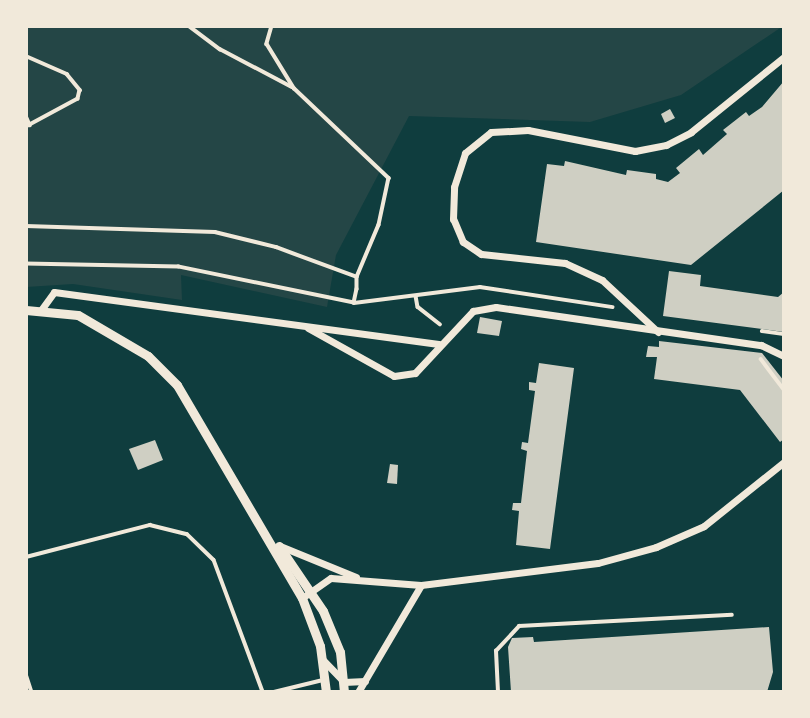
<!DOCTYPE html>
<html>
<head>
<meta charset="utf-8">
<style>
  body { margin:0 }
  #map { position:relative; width:810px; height:718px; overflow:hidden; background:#0f3d3e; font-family:Karla,sans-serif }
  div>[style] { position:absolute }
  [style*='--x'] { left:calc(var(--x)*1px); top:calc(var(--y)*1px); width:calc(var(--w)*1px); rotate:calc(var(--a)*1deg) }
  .green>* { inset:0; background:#244646 }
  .building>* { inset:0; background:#cfcfc3 }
  .path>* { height:3.5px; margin:-1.75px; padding:0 1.75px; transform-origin:1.75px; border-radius:1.75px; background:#f1e9da }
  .service>* { height:3.5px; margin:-1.75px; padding:0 1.75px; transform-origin:1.75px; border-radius:1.75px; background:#f1e9da }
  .minor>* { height:7px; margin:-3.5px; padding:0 3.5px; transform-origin:3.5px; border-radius:3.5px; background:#f1e9da }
  .tertiary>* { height:9px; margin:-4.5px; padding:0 4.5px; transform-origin:4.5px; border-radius:4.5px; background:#f1e9da }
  span { translate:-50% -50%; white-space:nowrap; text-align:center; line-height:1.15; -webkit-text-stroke:5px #f1e9da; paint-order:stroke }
  .frame { position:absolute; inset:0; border:28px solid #f1e9da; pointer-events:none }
</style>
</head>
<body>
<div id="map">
  <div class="green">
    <i style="clip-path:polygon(26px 26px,783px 26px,681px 95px,590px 122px,409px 116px,336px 255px,327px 307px,181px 275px,182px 300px,73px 284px,26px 287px)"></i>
  </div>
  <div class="building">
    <i style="clip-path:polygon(784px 81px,784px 190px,691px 265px,536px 242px,547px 164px,564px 166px,565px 161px,626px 175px,627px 170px,656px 174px,656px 179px,668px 182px,680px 173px,676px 168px,699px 149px,703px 155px,727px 134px,723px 130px,746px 112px,749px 116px,762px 107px)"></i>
    <i style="clip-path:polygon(670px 109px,675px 118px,665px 123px,661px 114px)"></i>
    <i style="clip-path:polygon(669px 271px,701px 275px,700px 286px,778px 297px,784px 292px,784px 332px,663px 316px)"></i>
    <i style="clip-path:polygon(480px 317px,502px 321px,499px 336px,477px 333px)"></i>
    <i style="clip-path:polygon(659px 341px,762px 353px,784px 381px,784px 439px,780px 442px,740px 390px,654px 379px,657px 357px,646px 357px,648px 346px,659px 347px)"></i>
    <i style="clip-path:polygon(539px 363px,574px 368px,550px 549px,516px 545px,519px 511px,512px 510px,513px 503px,521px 503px,527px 451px,521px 449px,522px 442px,528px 443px,535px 391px,529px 390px,529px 382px,536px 383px)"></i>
    <i style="clip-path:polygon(155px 440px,163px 460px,138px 470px,129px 449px)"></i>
    <i style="clip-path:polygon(390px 464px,398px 465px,397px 484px,387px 483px)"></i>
    <i style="clip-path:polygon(769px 627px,773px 672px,767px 692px,511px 692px,508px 647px,512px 638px,533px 637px,534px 642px)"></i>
  </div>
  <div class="path">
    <i style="--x:189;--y:26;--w:39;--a:37"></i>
    <i style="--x:220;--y:49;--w:81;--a:27.8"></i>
    <i style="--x:272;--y:26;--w:19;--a:106"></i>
    <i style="--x:267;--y:44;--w:52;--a:58.5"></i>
    <i style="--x:294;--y:88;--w:131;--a:43.5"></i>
    <i style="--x:389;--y:178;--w:48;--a:102"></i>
    <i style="--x:379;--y:225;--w:56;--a:112.9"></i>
    <i style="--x:26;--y:56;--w:45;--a:23.7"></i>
    <i style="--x:67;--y:74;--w:21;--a:51"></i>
    <i style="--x:80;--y:90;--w:9;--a:103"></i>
    <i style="--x:78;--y:99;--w:59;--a:151.7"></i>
    <i style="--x:26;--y:116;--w:10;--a:66"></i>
    <i style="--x:26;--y:226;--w:189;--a:1.8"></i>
    <i style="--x:215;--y:232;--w:63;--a:13.8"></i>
    <i style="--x:276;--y:247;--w:86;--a:20.3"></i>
    <i style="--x:357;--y:277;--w:12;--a:90"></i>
    <i style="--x:357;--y:289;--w:14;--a:102"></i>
    <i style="--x:354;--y:303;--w:179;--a:-168.4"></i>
    <i style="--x:179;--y:267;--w:153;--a:-178.9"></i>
    <i style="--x:416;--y:296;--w:11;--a:80"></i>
    <i style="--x:418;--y:307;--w:28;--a:38"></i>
    <i style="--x:354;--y:303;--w:127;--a:-7.2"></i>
    <i style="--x:480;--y:287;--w:134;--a:8.6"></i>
    <i style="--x:762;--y:331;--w:22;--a:8"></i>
    <i style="--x:761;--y:359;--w:38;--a:53"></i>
    <i style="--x:26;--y:557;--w:128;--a:-14.5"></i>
    <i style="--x:150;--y:525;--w:38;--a:14"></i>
    <i style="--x:187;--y:534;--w:37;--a:44"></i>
    <i style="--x:214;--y:560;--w:141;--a:69.6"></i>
    <i style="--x:26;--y:674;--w:19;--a:72"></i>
  </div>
  <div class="service">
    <i style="--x:274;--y:692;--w:50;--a:-13.8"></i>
    <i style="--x:498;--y:692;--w:41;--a:-92.8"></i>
    <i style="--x:496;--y:651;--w:34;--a:-47"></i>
    <i style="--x:519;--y:626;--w:213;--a:-3"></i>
  </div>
  <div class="minor">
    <i style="--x:41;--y:310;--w:22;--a:-54"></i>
    <i style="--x:54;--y:292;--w:388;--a:7.7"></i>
    <i style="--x:308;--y:328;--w:98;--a:29.2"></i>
    <i style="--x:394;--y:376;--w:21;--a:-8"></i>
    <i style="--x:415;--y:373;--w:85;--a:-46.9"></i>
    <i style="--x:473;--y:311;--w:23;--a:-10"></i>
    <i style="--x:496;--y:307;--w:268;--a:8.2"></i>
    <i style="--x:761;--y:345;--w:25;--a:26"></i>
    <i style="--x:658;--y:332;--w:76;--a:-137.1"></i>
    <i style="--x:602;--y:280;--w:41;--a:-155.3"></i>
    <i style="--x:565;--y:263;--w:84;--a:-173.9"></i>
    <i style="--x:481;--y:254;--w:22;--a:-146"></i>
    <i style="--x:463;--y:242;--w:25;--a:-113"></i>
    <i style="--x:453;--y:219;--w:32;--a:-88"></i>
    <i style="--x:454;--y:187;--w:36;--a:-72"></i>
    <i style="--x:465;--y:153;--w:33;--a:-39"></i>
    <i style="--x:491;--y:132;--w:37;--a:-3"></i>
    <i style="--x:528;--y:130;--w:109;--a:11.1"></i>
    <i style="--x:635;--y:151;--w:32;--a:-11"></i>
    <i style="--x:666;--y:145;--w:28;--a:-27"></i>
    <i style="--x:691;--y:132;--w:119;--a:-38.9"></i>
    <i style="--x:280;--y:546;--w:82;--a:22.2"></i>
    <i style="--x:302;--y:598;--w:35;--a:-35"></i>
    <i style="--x:331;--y:578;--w:90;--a:4.4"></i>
    <i style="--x:421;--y:585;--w:178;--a:-7.1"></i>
    <i style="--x:598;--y:563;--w:60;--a:-15.4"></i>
    <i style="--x:656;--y:547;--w:52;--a:-23.6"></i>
    <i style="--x:704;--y:526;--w:102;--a:-38.7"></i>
    <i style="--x:322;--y:659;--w:32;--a:46"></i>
    <i style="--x:344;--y:682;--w:21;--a:-3"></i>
    <i style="--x:358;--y:692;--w:124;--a:-59.5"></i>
  </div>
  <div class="tertiary">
    <i style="--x:26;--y:310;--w:52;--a:5.5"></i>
    <i style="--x:78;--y:315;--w:81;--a:30.4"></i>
    <i style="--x:148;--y:356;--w:41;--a:45"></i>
    <i style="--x:177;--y:385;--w:247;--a:59.6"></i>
    <i style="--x:302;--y:598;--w:51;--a:69.4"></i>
    <i style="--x:320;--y:646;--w:46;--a:82.6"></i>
    <i style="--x:279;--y:546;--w:78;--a:55.9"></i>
    <i style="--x:323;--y:611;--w:44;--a:67.5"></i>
    <i style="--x:340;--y:652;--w:40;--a:84.3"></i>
  </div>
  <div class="frame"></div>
</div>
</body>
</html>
